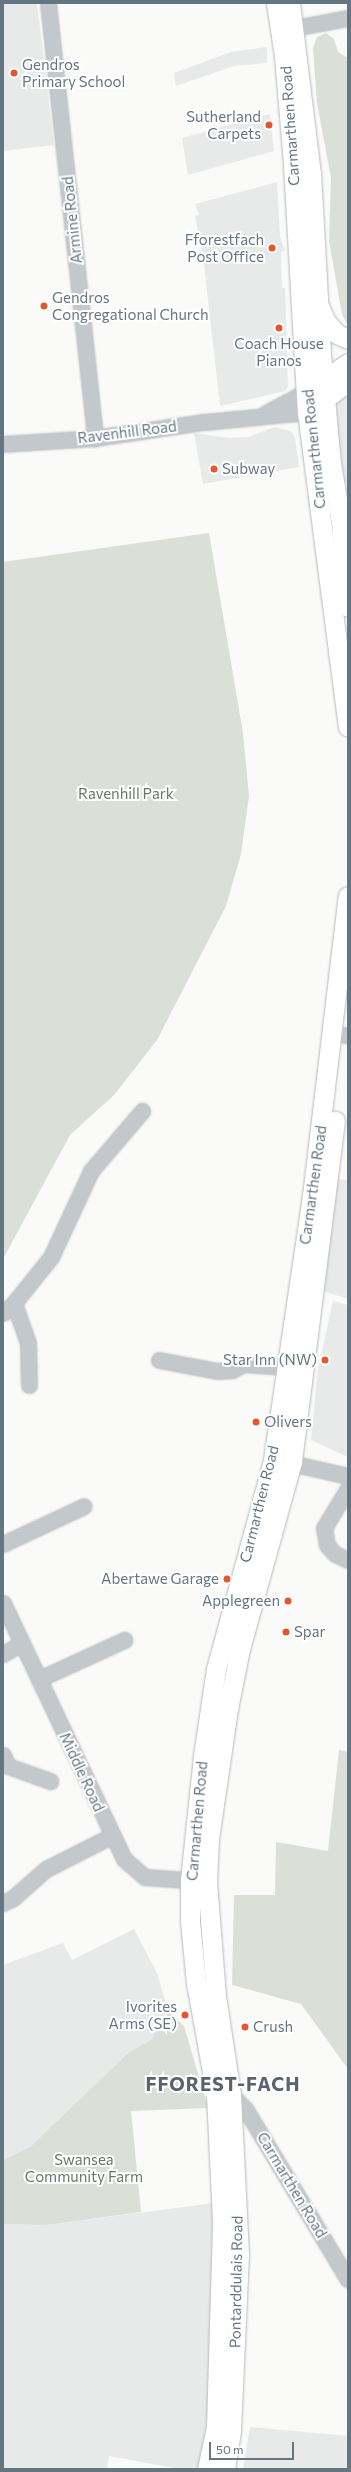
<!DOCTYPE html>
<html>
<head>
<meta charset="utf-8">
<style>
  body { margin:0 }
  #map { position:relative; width:351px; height:2472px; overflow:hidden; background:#fafaf8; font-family:Commissioner,sans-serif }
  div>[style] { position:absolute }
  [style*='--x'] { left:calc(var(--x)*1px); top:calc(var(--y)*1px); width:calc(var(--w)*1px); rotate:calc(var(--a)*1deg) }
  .built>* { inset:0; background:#e8e9e9 }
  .green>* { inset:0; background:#dadfd7 }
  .roads { filter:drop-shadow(0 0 1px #b5babe) drop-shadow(0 0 1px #b5babe) }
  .minor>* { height:15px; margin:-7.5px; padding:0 7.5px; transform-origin:7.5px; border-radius:7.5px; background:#c3c8cc }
  .major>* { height:19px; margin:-9.5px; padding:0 9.5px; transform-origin:9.5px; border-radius:9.5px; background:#fff }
  .dots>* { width:11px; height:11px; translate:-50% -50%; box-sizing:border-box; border:2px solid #fff; border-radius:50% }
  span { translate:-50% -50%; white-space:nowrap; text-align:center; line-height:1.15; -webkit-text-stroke:4px #fff; paint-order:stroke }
  .poi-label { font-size:15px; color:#657683 }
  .left { translate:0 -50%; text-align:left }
  .right { translate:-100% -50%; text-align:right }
  .street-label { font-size:15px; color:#657683 }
  .park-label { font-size:15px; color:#687a64 }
  .district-label { font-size:19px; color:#57646e; font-weight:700; letter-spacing:1px }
  .frame { position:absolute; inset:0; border:4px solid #657683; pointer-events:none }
  .scale { position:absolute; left:209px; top:2442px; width:85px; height:18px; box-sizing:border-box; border:2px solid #657683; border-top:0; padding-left:5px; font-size:12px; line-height:14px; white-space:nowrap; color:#657683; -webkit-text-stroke:3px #fff; paint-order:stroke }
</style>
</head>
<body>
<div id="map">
  <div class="built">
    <i style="clip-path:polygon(3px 3px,37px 3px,54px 145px,3px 151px)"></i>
    <i style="clip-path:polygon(267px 47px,267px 63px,234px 66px,176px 86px,174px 73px,231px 52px)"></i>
    <i style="clip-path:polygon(270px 114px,274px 151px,188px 175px,182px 138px)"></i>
    <i style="clip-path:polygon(277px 182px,280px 237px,285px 250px,281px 252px,282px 288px,285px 288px,288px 387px,285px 391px,220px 406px,203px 255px,195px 216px,199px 215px,195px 204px)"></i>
    <i style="clip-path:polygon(348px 393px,348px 483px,341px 484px,336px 402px)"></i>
    <i style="clip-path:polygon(275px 427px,291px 431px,295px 438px,299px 467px,203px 484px,194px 433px,229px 438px,248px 437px)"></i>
    <i style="clip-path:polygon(336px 1179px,348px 1180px,348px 1299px,323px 1291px)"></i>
    <i style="clip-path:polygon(333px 1301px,348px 1305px,348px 1457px,311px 1440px,318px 1369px)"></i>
    <i style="clip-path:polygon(134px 1929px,157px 1973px,168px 2010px,152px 2039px,128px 2053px,31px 2146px,3px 2160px,3px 1965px,63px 1943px,72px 1960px)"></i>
    <i style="clip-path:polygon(214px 2203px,207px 2423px,198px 2469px,179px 2469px,109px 2456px,107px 2469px,3px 2469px,3px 2224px,47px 2225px)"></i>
    <i style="clip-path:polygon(250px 2427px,348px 2436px,348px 2469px,243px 2469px)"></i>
  </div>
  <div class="green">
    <i style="clip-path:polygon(326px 33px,334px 39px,338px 52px,348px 58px,348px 326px,342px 314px,329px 241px,331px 178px,317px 103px,313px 48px,317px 37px)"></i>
    <i style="clip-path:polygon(209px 533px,243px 733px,249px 796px,241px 854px,226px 906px,157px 1040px,114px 1095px,70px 1135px,3px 1259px,3px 562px)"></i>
    <i style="clip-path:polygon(339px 1750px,348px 1752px,348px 2069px,301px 2004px,232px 1985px,234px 1895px,275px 1895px,276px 1842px,328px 1851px)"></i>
    <i style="clip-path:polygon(168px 2010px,184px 2026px,208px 2108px,131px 2111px,141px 2212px,47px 2225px,3px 2224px,3px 2160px,31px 2146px,128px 2053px,152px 2039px)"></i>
  </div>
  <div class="roads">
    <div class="minor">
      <i style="--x:48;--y:3;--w:438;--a:83.8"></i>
      <i style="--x:294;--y:28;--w:55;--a:-10.5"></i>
      <i style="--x:266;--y:413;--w:47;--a:-28.2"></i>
      <i style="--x:3;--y:444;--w:92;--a:-3.7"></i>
      <i style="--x:95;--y:438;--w:110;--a:-8.4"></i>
      <i style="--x:204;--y:422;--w:103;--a:-5.5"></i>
      <i style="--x:345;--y:1035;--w:3;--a:0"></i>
      <i style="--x:14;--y:1303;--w:42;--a:70.7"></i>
      <i style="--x:28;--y:1343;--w:42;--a:88.6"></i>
      <i style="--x:3;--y:1313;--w:15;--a:-42"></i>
      <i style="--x:14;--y:1303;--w:59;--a:-51.2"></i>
      <i style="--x:51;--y:1257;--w:95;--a:-65.1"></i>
      <i style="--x:91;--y:1171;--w:79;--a:-49.6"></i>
      <i style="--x:159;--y:1360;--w:60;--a:10.6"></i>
      <i style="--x:218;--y:1371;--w:14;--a:-4"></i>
      <i style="--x:232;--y:1370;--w:13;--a:-27"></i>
      <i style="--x:244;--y:1364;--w:43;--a:4"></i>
      <i style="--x:282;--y:1461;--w:68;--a:12.8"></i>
      <i style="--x:348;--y:1488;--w:47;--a:121"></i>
      <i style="--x:324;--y:1528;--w:17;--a:80"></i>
      <i style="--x:327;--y:1545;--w:12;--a:48"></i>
      <i style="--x:335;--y:1554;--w:14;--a:25"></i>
      <i style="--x:3;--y:1544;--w:89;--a:-25.1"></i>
      <i style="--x:3;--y:1603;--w:283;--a:64.7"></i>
      <i style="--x:124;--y:1859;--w:28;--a:41"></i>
      <i style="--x:145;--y:1877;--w:55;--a:4.2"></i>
      <i style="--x:3;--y:1654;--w:22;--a:-30"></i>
      <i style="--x:39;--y:1679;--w:94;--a:-24.6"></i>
      <i style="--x:3;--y:1755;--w:12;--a:66"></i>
      <i style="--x:8;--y:1766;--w:45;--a:19.7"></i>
      <i style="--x:3;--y:1903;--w:11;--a:-27"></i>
      <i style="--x:13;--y:1898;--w:44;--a:-41.3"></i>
      <i style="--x:46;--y:1869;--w:73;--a:-26.9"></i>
      <i style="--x:226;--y:2094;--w:5;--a:0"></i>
      <i style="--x:231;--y:2094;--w:22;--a:47"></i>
      <i style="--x:246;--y:2110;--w:198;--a:59"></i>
    </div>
    <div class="major">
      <i style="--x:276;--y:3;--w:54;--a:81.4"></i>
      <i style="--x:284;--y:56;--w:108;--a:85.2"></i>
      <i style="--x:293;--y:164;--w:248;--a:86.8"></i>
      <i style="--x:307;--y:412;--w:317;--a:82.6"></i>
      <i style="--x:290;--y:3;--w:171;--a:83"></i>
      <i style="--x:311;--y:173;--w:181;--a:86.8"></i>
      <i style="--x:321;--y:354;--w:109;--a:84.8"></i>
      <i style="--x:331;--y:463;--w:60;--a:80.4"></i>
      <i style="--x:341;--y:522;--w:85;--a:85.3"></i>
      <i style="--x:320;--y:308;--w:15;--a:67"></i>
      <i style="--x:326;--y:322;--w:16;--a:47"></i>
      <i style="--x:337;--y:334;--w:12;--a:24"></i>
      <i style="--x:314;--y:386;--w:41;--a:-34.1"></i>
      <i style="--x:317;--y:405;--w:39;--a:-37"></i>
      <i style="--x:207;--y:2469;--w:43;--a:-77.9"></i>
      <i style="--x:216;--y:2427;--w:206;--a:-88.3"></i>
      <i style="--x:222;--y:2221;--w:127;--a:-92.7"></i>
      <i style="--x:216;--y:2094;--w:113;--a:-100.2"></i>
      <i style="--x:196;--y:1983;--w:62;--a:-95.5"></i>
      <i style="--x:190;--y:1921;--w:41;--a:-90"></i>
      <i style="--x:190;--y:1880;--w:125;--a:-84"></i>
      <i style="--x:203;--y:1756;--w:88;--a:-81.5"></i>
      <i style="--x:216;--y:1669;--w:217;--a:-74.7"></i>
      <i style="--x:273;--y:1460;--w:267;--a:-81.6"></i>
      <i style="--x:312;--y:1196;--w:302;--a:-83.2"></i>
      <i style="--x:225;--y:2469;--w:39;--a:-81"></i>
      <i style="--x:231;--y:2430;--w:176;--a:-87.4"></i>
      <i style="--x:239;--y:2254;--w:160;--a:-92.9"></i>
      <i style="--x:231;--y:2094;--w:99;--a:-98.7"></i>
      <i style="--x:216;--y:1996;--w:115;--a:-94.5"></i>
      <i style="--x:207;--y:1881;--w:42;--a:-87.3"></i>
      <i style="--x:209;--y:1839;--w:131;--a:-81.7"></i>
      <i style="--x:228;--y:1709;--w:61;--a:-78.7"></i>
      <i style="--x:240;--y:1649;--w:195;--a:-74.5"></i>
      <i style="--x:292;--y:1461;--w:343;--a:-82.8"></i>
    </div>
  </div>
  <div class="dots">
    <i style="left:14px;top:73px;background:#e4572e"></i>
    <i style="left:269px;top:125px;background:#e4572e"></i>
    <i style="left:272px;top:248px;background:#e4572e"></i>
    <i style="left:44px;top:306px;background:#e4572e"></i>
    <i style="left:279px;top:328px;background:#e4572e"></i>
    <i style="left:214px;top:469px;background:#e4572e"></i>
    <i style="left:325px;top:1360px;background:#e4572e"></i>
    <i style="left:256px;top:1422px;background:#e4572e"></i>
    <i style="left:227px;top:1579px;background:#e4572e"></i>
    <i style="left:288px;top:1601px;background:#e4572e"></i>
    <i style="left:286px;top:1632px;background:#e4572e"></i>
    <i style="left:185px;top:2015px;background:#e4572e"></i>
    <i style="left:245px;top:2027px;background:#e4572e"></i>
  </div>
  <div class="poi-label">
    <span class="left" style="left:22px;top:73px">Gendros<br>Primary School</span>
    <span class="right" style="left:261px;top:125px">Sutherland<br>Carpets</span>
    <span class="right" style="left:264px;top:248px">Fforestfach<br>Post Office</span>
    <span class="left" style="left:52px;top:306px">Gendros<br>Congregational Church</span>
    <span style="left:279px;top:352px">Coach House<br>Pianos</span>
    <span class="left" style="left:222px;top:469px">Subway</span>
    <span class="right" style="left:317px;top:1360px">Star Inn (NW)</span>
    <span class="left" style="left:264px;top:1422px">Olivers</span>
    <span class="right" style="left:219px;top:1579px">Abertawe Garage</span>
    <span class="right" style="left:280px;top:1601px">Applegreen</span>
    <span class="left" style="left:294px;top:1632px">Spar</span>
    <span class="right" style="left:177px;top:2015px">Ivorites<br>Arms (SE)</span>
    <span class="left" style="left:253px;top:2027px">Crush</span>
  </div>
  <div class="street-label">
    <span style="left:290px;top:126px;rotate:-94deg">Carmarthen Road</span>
    <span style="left:72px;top:220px;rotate:-96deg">Armine Road</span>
    <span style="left:127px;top:432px;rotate:-7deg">Ravenhill Road</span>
    <span style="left:314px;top:449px;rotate:-96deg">Carmarthen Road</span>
    <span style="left:313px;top:1185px;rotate:-82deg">Carmarthen Road</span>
    <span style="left:259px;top:1504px;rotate:-76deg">Carmarthen Road</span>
    <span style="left:82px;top:1772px;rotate:65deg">Middle Road</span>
    <span style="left:197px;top:1821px;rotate:-85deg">Carmarthen Road</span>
    <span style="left:292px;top:2185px;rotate:59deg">Carmarthen Road</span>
    <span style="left:236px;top:2282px;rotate:-89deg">Pontarddulais Road</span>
  </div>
  <div class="park-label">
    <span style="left:126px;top:794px">Ravenhill Park</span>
    <span style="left:84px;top:2168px">Swansea<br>Community Farm</span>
  </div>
  <div class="district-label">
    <span style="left:223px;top:2084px">FFOREST-FACH</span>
  </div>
  <div class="frame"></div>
  <div class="scale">50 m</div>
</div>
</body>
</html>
